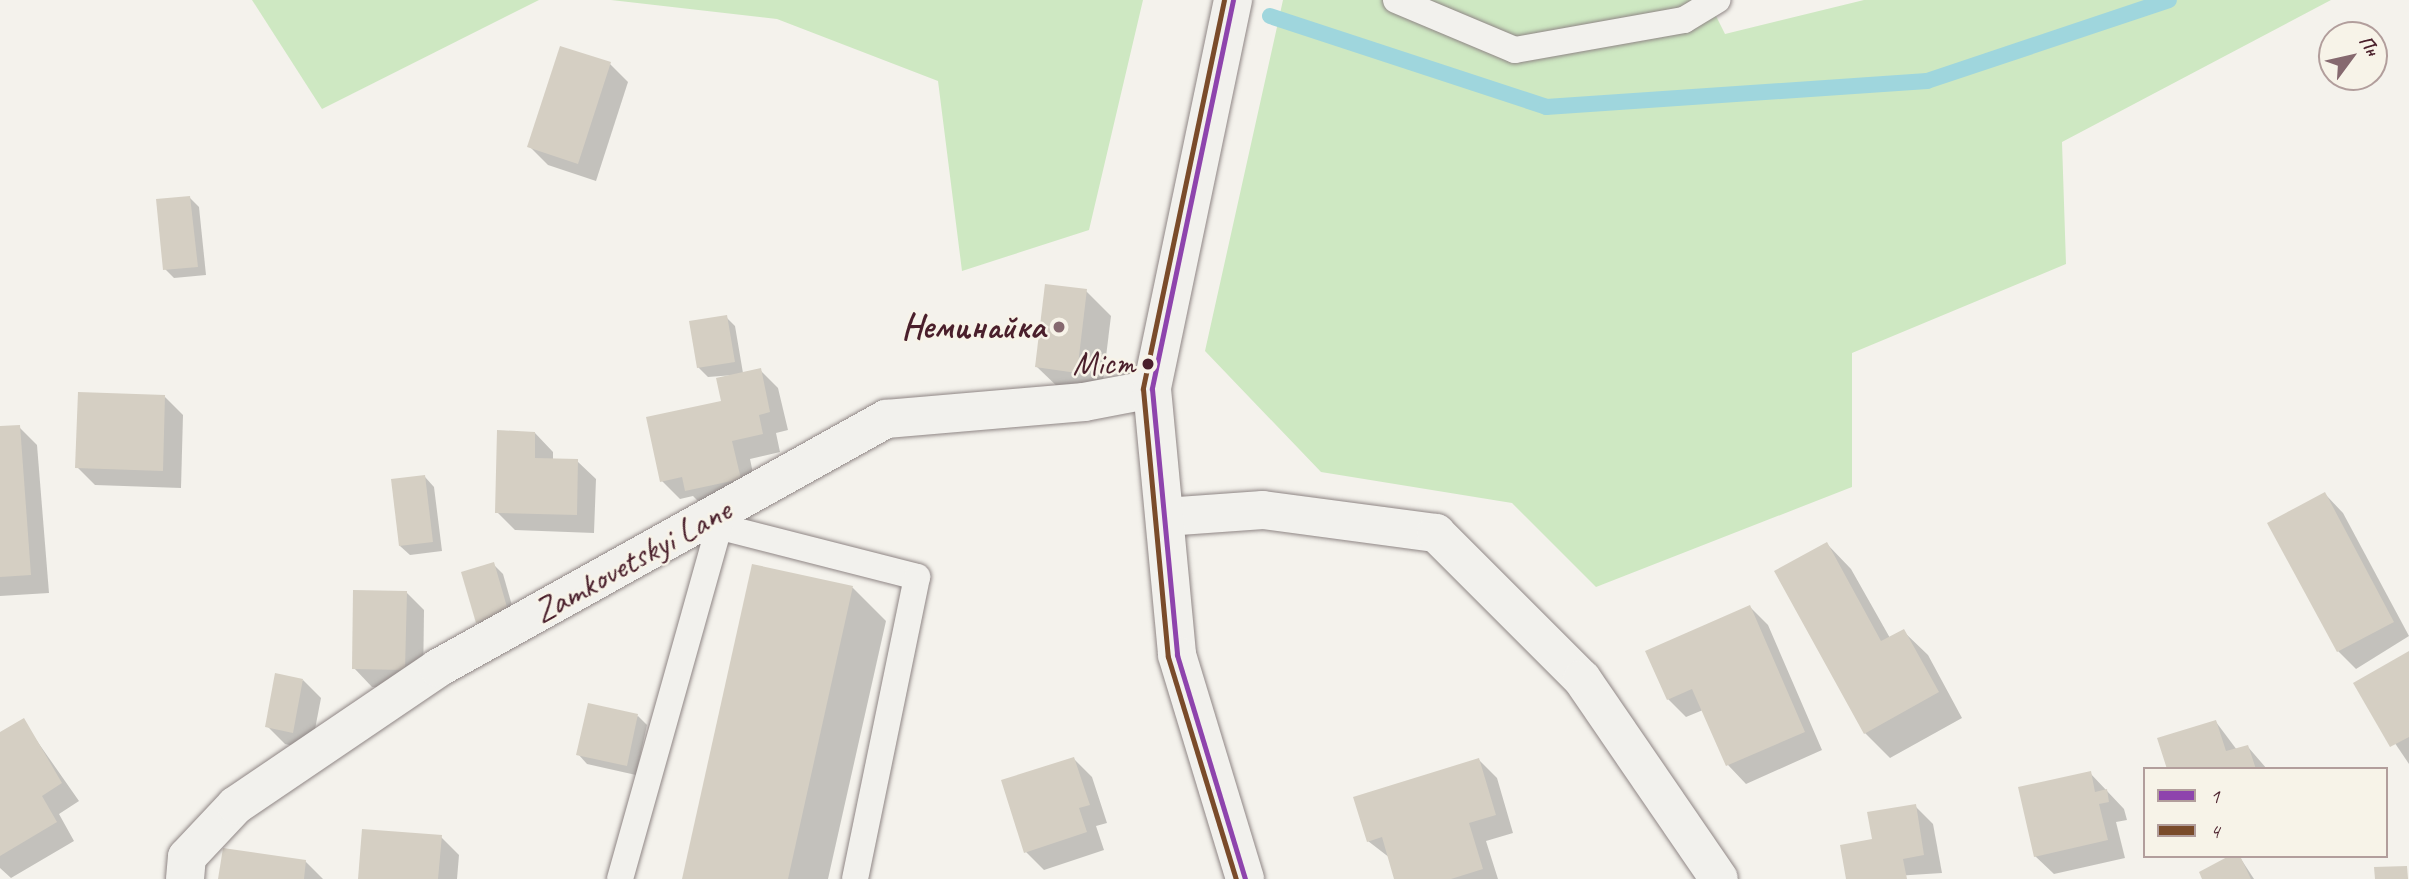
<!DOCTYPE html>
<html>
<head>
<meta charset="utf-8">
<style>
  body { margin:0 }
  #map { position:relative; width:2409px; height:879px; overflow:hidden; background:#f4f2ec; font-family:Caveat,sans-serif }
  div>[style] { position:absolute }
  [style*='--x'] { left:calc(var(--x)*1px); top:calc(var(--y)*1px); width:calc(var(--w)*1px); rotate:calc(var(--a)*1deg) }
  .green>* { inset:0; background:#cee8c2 }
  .shadow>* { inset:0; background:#0003 }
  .stream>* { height:16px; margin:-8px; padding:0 8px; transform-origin:8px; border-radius:8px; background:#9fd6dd }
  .building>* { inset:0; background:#d5cfc3 }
  .roads { filter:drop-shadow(0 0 2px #8f8685) drop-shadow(0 0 2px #8f8685) }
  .lane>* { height:26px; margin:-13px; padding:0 13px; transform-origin:13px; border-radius:13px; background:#f2f1ed }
  .street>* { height:38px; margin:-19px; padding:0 19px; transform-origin:19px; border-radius:19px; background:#f2f1ed }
  .secondary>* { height:38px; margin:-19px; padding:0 19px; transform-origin:19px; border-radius:19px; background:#f2f1ed }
  .bus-1>* { height:5px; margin:-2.5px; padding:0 2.5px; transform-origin:2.5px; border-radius:2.5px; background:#8e44ad }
  .bus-2>* { height:5px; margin:-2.5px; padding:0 2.5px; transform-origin:2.5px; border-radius:2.5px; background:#7a4b2a }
  .dots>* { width:19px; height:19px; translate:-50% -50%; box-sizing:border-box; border:4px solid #f7f3e8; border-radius:50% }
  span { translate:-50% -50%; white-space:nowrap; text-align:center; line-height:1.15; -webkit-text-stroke:5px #f7f3e8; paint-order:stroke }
  .bus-label { font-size:33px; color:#4a1f2b }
  .right { translate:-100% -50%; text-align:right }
  .poi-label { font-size:35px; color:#4a1f2b; font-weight:700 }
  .street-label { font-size:35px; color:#4a1f2b }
  .legend { position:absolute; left:2143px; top:767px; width:245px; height:91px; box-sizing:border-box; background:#f7f3e8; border:2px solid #b29e9c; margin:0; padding:9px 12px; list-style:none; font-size:21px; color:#4a1f2b }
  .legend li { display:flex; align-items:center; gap:14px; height:35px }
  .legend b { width:35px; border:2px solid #b29e9c }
  .north { position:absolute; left:2318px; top:21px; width:70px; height:70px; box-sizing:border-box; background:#f7f3e8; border:2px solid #b29e9c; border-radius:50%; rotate:57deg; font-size:19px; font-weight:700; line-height:28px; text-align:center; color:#4a1f2b }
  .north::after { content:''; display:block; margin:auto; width:24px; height:32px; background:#86696f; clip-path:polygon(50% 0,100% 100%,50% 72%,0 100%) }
</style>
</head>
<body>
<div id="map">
  <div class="green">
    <i style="clip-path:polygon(252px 0,539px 0,322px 109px)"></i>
    <i style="clip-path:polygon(611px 0,1143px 0,1089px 230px,962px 271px,938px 81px,777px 19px)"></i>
    <i style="clip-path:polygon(1283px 0,1708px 0,1725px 34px,1864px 0,2331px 0,2062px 142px,2066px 264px,1852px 353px,1852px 487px,1596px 587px,1512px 503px,1321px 472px,1205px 351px)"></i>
  </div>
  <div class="shadow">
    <i style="clip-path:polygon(610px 64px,628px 82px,596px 181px,548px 165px,529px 146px)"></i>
    <i style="clip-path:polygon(190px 198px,199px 207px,206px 275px,174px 278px,165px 269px)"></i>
    <i style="clip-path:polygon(1086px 291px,1111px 316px,1101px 397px,1062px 391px,1037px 367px)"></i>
    <i style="clip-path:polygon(726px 317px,735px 326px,743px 373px,760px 370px,778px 388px,788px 430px,776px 433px,780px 452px,750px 459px,758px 497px,705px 508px,693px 496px,680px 499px,662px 481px,723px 403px,734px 375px,708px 377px,698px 367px)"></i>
    <i style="clip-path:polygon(165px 397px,183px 415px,181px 488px,95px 485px,77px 467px)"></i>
    <i style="clip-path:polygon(19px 427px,37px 445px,49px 593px,0 596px,0 428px)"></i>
    <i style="clip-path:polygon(535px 433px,553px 452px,553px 460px,577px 461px,596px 479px,594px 533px,515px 530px,497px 512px)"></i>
    <i style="clip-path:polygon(425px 477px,434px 487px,442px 551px,410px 555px,400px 546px)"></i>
    <i style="clip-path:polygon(2325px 494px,2343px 513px,2409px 636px,2356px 669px,2338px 651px)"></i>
    <i style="clip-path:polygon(1827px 544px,1851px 569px,1890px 638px,1903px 631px,1928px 655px,1962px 718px,1890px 758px,1865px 733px)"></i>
    <i style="clip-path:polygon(493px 564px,503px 574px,517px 623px,487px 632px,478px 622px)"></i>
    <i style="clip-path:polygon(753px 566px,853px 588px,886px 621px,828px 879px,683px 879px)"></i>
    <i style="clip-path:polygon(406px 592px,424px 610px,423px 688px,372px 687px,354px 668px)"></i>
    <i style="clip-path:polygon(1750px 607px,1768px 625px,1822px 750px,1746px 784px,1728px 765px,1703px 710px,1686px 717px,1668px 699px)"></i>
    <i style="clip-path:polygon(2409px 653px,2409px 764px,2355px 684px)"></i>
    <i style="clip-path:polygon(303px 680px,321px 698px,311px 750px,285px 744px,267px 726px)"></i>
    <i style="clip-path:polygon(638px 716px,647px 725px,636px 775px,587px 764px,578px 754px)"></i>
    <i style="clip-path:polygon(23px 721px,79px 801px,59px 814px,74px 841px,11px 878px,0 868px,0 734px)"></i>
    <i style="clip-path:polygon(2216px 722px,2237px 750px,2248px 747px,2267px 769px,2168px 769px)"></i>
    <i style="clip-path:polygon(1074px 759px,1092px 777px,1107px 823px,1096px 826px,1104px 850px,1044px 870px,1026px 852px)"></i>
    <i style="clip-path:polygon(1479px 760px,1497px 778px,1513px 833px,1486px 841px,1498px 879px,1396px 879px,1390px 858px,1368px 841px)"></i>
    <i style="clip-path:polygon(2090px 773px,2124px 809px,2127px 820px,2116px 822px,2125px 858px,2054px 874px,2035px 856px)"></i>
    <i style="clip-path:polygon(1915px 806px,1933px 824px,1942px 873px,1848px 879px,1874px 841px)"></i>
    <i style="clip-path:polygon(441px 837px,459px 855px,457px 879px,360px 879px)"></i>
    <i style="clip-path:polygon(2239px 856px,2254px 879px,2204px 879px)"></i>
    <i style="clip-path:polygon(305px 861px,323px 879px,220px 879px)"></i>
  </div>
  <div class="stream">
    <i style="--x:1270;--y:16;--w:291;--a:18.2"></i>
    <i style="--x:1546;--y:107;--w:382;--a:-3.9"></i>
    <i style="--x:1927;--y:81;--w:255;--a:-18.5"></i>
  </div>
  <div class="building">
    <i style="clip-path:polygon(560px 46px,611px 62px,578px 164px,527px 147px)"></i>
    <i style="clip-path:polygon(190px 196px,198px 267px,163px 270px,156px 199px)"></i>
    <i style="clip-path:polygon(1045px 284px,1087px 289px,1077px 373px,1035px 367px)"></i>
    <i style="clip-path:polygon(727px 315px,735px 362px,697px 368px,689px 321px)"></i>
    <i style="clip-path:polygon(761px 368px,770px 412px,759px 415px,763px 434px,732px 441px,741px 479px,685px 491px,682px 477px,660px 482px,646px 417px,721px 401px,716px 378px)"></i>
    <i style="clip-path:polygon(78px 392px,165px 395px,163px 471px,75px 468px)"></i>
    <i style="clip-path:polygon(20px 425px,31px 575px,0 577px,0 426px)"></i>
    <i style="clip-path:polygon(497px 430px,535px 432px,535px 458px,578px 459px,577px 515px,495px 513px)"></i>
    <i style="clip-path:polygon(425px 475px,433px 542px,399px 546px,391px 479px)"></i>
    <i style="clip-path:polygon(2325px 492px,2394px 622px,2337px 652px,2267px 523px)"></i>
    <i style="clip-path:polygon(1827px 542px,1881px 641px,1904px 629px,1939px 692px,1864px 734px,1774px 571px)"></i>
    <i style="clip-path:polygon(494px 562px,509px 614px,476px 623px,461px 572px)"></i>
    <i style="clip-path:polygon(752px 564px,853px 586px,788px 879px,682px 879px)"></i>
    <i style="clip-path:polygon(353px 590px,407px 591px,405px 670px,352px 669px)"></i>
    <i style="clip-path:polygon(1750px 605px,1805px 732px,1726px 766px,1692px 689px,1667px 700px,1645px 651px)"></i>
    <i style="clip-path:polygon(2409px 651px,2409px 737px,2390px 747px,2353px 683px)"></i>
    <i style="clip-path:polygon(275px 673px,303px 679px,293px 733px,265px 727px)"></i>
    <i style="clip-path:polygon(588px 703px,638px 714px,627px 766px,576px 755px)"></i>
    <i style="clip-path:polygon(24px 718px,62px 783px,42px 796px,57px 822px,0 856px,0 732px)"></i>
    <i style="clip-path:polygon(2216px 720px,2226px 751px,2248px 745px,2256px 769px,2167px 769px,2157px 738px)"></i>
    <i style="clip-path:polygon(1074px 757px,1090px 805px,1079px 808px,1087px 832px,1024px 853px,1001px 780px)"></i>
    <i style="clip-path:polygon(1479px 758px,1496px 815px,1469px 823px,1483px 869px,1451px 879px,1394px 879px,1382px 837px,1367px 842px,1353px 797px)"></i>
    <i style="clip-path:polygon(2091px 771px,2095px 792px,2107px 789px,2109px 802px,2099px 804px,2108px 840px,2034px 857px,2018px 787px)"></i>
    <i style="clip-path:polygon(1916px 804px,1924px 855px,1903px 859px,1907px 879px,1846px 879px,1840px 845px,1872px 839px,1867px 812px)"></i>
    <i style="clip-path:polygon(362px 829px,442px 835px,438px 879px,358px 879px)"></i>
    <i style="clip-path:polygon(223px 848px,306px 860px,304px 879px,218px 879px)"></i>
    <i style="clip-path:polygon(2229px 856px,2240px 856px,2251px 879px,2202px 879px,2199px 872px)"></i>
    <i style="clip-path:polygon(2407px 866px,2408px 879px,2375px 879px,2374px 867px)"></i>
  </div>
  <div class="roads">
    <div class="lane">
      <i style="--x:1396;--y:0;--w:129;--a:22.8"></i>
      <i style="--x:1515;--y:50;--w:172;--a:-10.1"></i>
      <i style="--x:1684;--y:20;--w:39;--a:-31"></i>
      <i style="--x:702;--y:522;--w:222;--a:14.3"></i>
      <i style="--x:917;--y:577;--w:308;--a:101.6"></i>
      <i style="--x:620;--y:879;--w:367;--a:-74.3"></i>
    </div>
    <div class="street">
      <i style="--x:1165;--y:517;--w:98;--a:-4.1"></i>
      <i style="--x:1263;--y:510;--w:175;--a:7.6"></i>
      <i style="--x:1436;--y:533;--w:206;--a:45"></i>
      <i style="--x:1582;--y:679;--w:242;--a:55.6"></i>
      <i style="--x:185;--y:879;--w:22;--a:-85"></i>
      <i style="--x:187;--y:857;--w:71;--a:-46.7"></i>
      <i style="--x:236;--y:805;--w:244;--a:-34.1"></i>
      <i style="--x:438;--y:668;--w:513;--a:-29.07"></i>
      <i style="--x:886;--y:419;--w:199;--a:-4.9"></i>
      <i style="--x:1084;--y:402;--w:69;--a:-10.8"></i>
    </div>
    <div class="secondary">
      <i style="--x:1233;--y:0;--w:397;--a:101.8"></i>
      <i style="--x:1152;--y:389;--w:267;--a:84.6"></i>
      <i style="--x:1177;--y:655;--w:234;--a:73.1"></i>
    </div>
  </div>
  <div class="bus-1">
    <i style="--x:1233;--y:0;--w:397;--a:101.8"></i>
    <i style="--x:1152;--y:389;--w:267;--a:84.6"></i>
    <i style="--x:1177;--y:655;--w:234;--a:73.1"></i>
  </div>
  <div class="bus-2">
    <i style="--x:1224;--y:0;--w:397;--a:101.8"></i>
    <i style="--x:1143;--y:389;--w:269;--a:84.7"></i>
    <i style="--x:1168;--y:657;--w:232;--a:73"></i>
  </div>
  <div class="dots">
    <i style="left:1059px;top:327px;background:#86696f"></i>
    <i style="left:1148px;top:364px;background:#4a1f2b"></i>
  </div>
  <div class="bus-label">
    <span class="right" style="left:1135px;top:364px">Міст</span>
  </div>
  <div class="poi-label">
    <span class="right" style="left:1045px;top:327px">Неминайка</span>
  </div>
  <div class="street-label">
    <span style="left:632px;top:561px;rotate:-29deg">Zamkovetskyi Lane</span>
  </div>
  <ul class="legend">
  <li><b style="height:9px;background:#8e44ad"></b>1</li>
  <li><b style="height:9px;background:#7a4b2a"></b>4</li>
  </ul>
  <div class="north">Пн</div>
</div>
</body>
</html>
